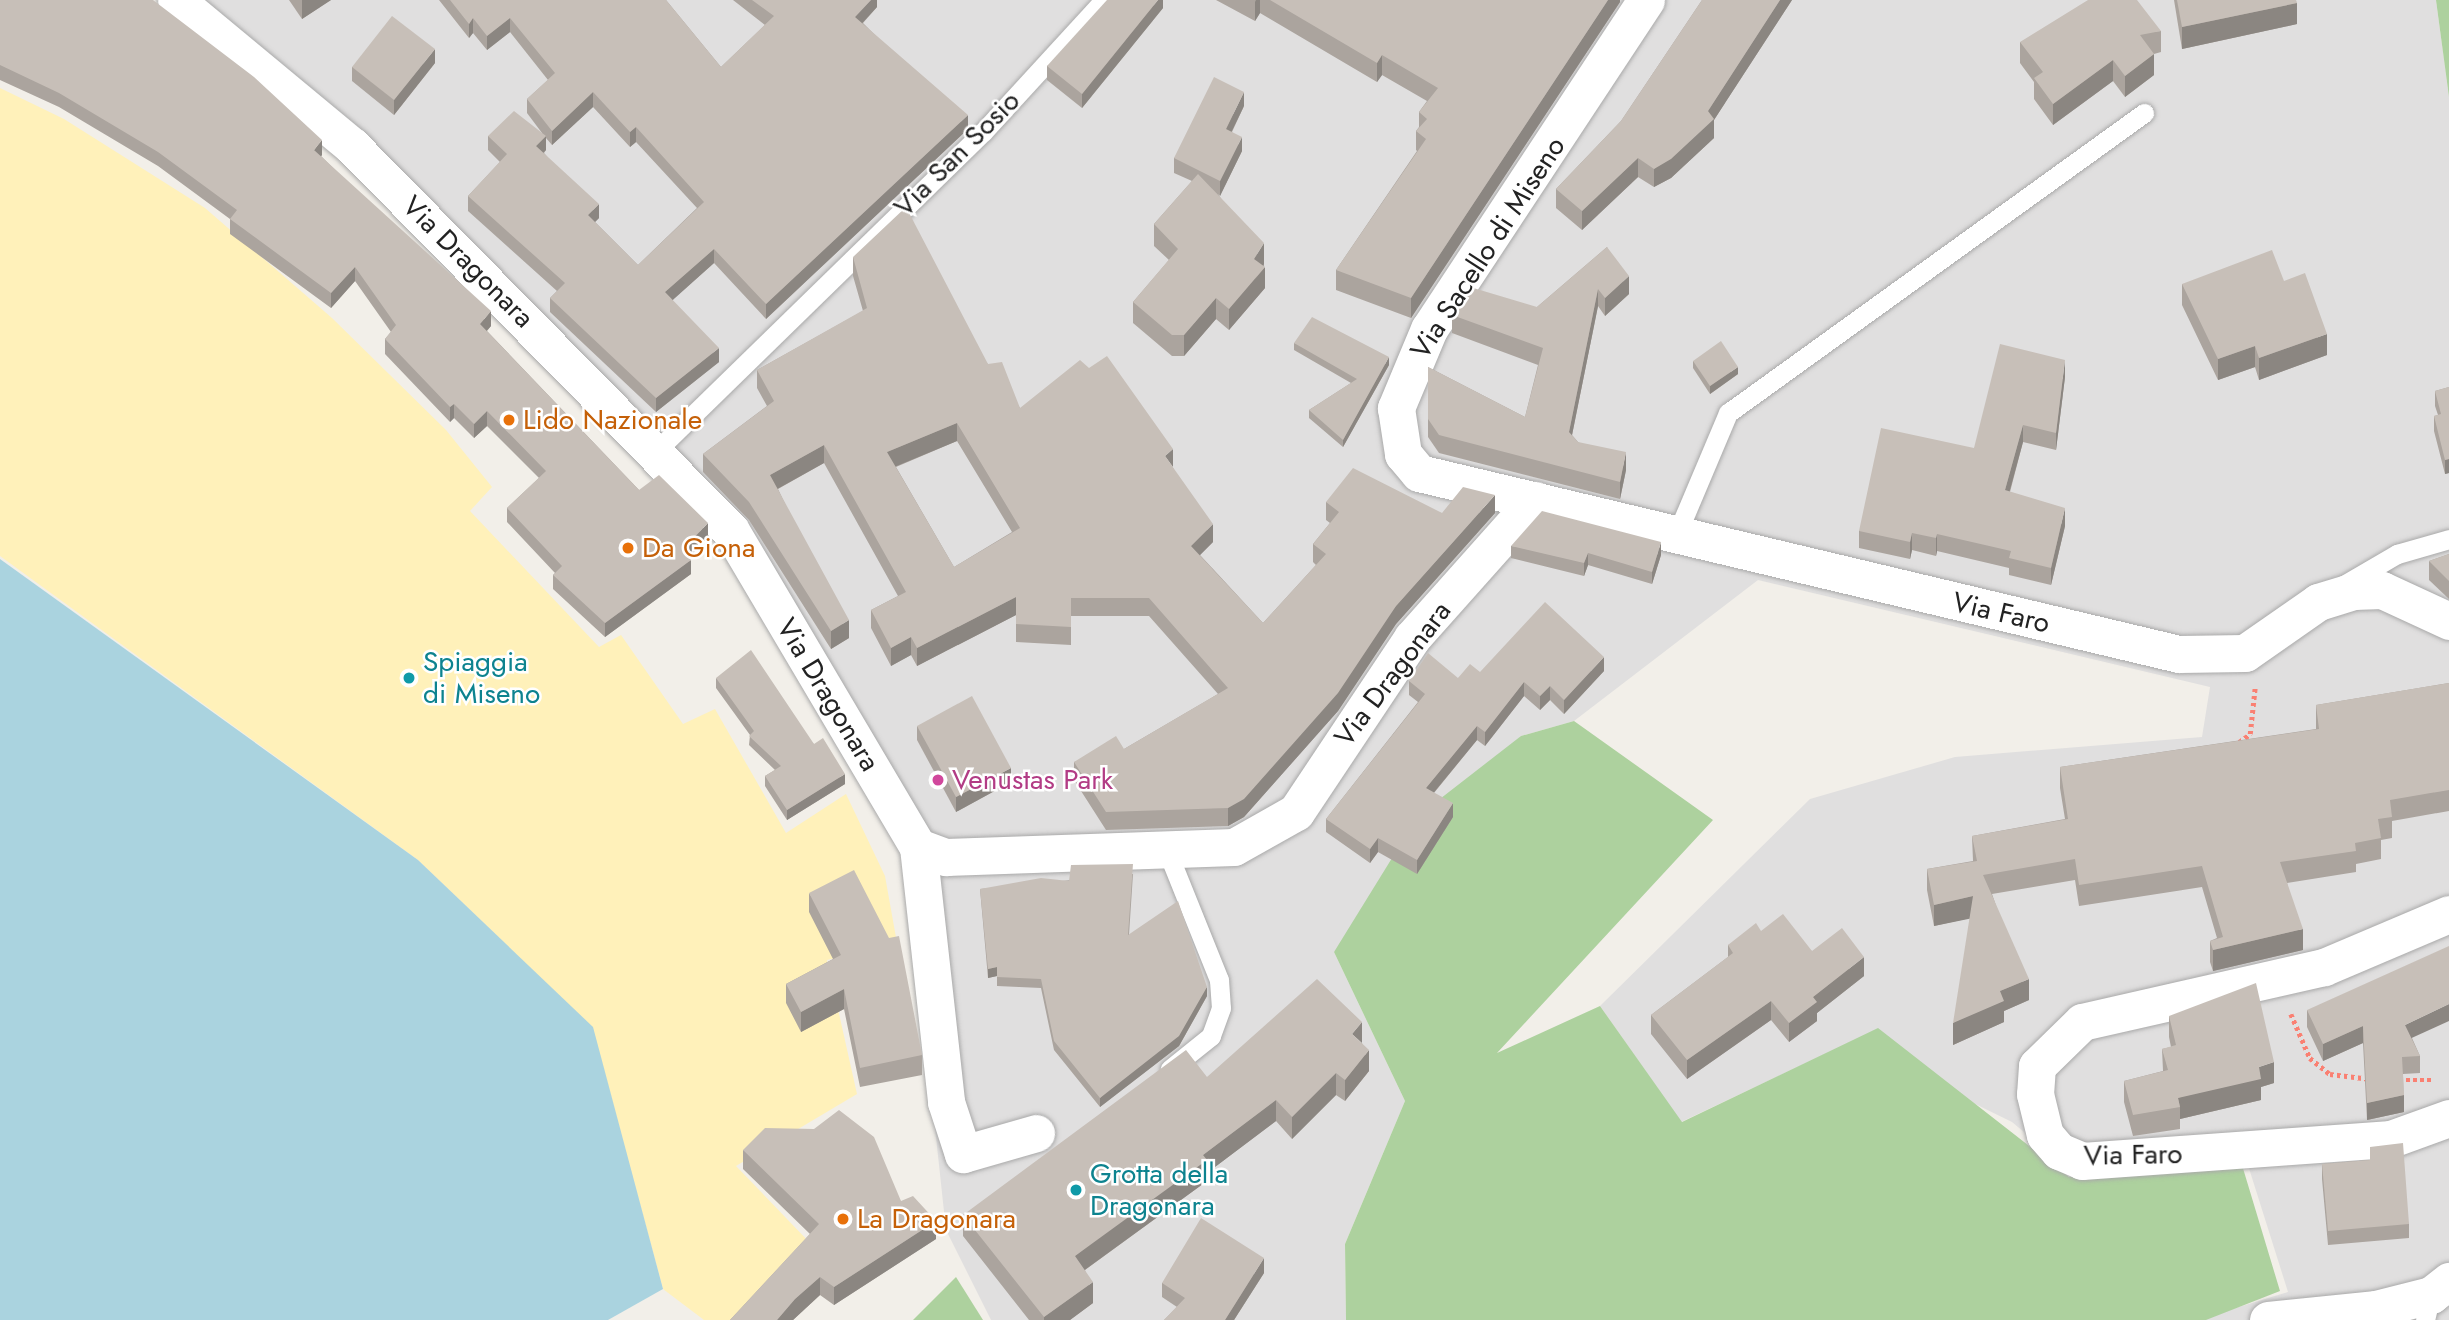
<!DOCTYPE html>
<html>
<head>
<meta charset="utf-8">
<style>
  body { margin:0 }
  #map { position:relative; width:2449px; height:1320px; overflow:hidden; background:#f2efe9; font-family:Jost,sans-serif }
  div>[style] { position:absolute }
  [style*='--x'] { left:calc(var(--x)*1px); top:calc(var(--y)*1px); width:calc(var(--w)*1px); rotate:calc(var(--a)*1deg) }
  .residential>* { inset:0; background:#e0dfdf }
  .forest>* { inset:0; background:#add19e }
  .sand>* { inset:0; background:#fff1ba }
  .water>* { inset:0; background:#aad3df }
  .path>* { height:4.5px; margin-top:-2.25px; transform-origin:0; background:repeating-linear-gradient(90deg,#fa8072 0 3.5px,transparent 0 7px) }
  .roads { filter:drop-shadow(0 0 2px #a9a9a9) drop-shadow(0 0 2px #a9a9a9) }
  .service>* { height:19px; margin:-9.5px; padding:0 9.5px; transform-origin:9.5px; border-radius:9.5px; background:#fff }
  .minor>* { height:37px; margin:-18.5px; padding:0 18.5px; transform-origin:18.5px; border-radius:18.5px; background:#fff }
  .wall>* { inset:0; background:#aba49e }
  .shaded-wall>* { inset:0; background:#8b8681 }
  .building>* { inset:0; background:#c7bfb8 }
  .dots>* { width:19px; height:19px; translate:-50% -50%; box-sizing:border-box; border:4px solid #fff; border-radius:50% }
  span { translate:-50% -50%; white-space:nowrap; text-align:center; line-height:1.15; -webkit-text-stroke:5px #fff; paint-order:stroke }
  .street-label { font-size:28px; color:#222 }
  .food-label { font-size:28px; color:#c56008 }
  .left { translate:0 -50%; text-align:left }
  .culture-label { font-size:28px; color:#0d838f }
  .hotel-label { font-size:28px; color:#b23c85 }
</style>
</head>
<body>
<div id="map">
  <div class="residential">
    <i style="clip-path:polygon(158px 0,2436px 0,2449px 97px,2449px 1320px,2196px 1320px,2288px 1292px,2247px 1162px,2070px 1171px,2012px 1122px,1922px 1078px,1878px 1029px,1681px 1122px,1600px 1006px,1810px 799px,1955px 757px,2202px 737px,2210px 687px,1758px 580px,1574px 721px,1521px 736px,1334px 952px,1405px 1101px,1345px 1244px,1346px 1320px,991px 1320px,946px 1230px,904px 840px,735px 550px,375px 167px)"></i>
  </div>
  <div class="forest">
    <i style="clip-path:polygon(2436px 0,2449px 0,2449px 97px)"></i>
    <i style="clip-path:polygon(1574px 721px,1713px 820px,1497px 1053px,1600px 1006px,1682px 1122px,1878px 1028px,2069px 1177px,2242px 1165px,2280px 1291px,2206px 1320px,1346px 1320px,1345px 1244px,1405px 1101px,1334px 952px,1418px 816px,1521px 736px)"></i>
    <i style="clip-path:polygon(956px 1277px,983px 1320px,913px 1320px)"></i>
  </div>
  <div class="sand">
    <i style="clip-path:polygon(0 88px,64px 119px,205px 208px,332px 318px,446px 430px,492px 487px,470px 511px,599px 647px,621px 635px,683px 724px,715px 709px,786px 833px,846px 794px,885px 876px,897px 943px,827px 960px,857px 1094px,736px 1166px,812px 1245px,734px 1320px,704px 1320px,663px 1289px,592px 1027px,418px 860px,0 556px)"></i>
  </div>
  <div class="water">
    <i style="clip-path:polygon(0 559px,418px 860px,593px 1027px,663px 1289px,608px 1320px,0 1320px)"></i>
  </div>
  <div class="path">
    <i style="--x:2239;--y:742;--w:14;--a:-36"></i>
    <i style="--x:2250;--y:734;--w:47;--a:-83.9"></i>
    <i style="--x:2291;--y:1014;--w:48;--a:66.6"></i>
    <i style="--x:2310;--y:1058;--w:26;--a:39"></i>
    <i style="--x:2330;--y:1074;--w:39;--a:7"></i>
    <i style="--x:2399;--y:1080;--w:33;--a:0"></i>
  </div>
  <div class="roads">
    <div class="service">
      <i style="--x:656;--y:451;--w:457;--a:-44.3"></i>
      <i style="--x:983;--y:132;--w:179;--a:-47.5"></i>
      <i style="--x:1676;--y:536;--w:134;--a:-67.1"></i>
      <i style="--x:1728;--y:413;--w:513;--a:-35.8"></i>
      <i style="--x:2342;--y:586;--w:64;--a:-30.2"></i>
      <i style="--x:2397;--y:554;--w:54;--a:-16.1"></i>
      <i style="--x:1168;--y:853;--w:137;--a:68.1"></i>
      <i style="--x:1219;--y:980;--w:28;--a:86"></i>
      <i style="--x:1221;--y:1008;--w:30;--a:110"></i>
      <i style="--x:1211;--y:1036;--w:53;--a:141.2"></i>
      <i style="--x:2425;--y:1320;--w:26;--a:-77"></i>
    </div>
    <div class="minor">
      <i style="--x:176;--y:0;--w:229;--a:39.7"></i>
      <i style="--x:352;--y:146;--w:540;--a:45.45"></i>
      <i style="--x:731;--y:531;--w:367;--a:59.4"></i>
      <i style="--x:918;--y:847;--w:30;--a:20"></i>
      <i style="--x:946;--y:857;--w:288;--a:-2"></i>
      <i style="--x:1234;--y:847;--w:71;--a:-29.4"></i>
      <i style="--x:1296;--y:812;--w:209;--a:-56.3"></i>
      <i style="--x:1412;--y:638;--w:185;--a:-48.3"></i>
      <i style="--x:1646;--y:0;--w:394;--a:123.4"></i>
      <i style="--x:1429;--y:329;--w:86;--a:112.7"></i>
      <i style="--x:1396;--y:408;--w:47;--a:81.3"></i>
      <i style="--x:1403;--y:454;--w:25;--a:50"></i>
      <i style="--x:1419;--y:473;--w:781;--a:13.4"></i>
      <i style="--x:2179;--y:654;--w:66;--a:-0.9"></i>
      <i style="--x:2245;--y:653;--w:89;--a:-34.9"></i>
      <i style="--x:2318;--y:602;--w:37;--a:-17"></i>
      <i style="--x:2353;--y:591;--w:29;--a:-2"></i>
      <i style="--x:2382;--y:590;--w:74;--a:24.8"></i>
      <i style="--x:918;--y:847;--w:257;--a:83.7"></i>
      <i style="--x:946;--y:1102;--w:55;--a:71.9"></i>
      <i style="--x:963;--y:1154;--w:76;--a:-16"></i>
      <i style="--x:2449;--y:914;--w:136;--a:157"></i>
      <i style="--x:2324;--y:967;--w:248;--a:167.2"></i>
      <i style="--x:2082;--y:1022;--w:63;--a:135.6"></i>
      <i style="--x:2037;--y:1066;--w:28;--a:94"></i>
      <i style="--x:2035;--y:1094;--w:42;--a:76.3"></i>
      <i style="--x:2045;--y:1135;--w:21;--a:49"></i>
      <i style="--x:2059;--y:1151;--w:25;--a:23"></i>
      <i style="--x:2082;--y:1161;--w:310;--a:-4.1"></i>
      <i style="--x:2391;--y:1139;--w:62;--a:-19.9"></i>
      <i style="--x:2268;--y:1320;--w:109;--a:-5.8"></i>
      <i style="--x:2376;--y:1309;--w:57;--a:-14.3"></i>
      <i style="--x:2431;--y:1295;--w:23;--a:-38"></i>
    </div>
  </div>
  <div class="wall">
    <i style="clip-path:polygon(0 0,322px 155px,321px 156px,491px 326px,487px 331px,639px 490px,708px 537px,689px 557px,691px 574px,605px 637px,553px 589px,553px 575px,555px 573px,507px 522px,507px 508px,539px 478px,487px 426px,474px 438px,454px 418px,450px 422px,385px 354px,385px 339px,391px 332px,355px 281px,331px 308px,230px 234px,230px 219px,158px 166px,59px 107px,0 80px)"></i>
    <i style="clip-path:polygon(289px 0,331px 0,302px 19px)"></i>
    <i style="clip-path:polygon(evenodd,439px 0,666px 0,721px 67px,765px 25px,733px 0,877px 0,877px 7px,863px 23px,968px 129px,766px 319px,714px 263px,672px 300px,719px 362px,656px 412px,550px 312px,550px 298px,557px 291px,468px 211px,468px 196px,500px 162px,488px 150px,488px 136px,542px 133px,527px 113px,527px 99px,548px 80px,510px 32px,487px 50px,473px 33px,469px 38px,439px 0,593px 107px,630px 147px,636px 142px,697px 208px,638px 265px,595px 222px,599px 218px,544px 153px,546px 150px,546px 138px,552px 145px,593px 107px)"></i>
    <i style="clip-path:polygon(1163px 0,1163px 8px,1082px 108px,1047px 80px,1047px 66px)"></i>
    <i style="clip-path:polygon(1216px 0,1620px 0,1620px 2px,1411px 318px,1336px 290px,1336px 270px,1417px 151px,1416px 150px,1416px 131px,1419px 127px,1419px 112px,1427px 101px,1382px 75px,1377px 82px,1260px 13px,1255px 21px)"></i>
    <i style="clip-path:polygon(1702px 0,1792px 0,1714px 120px,1714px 138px,1671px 178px,1654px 187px,1638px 177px,1582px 230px,1556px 208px,1556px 189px,1621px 121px)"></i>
    <i style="clip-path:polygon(2174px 0,2296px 0,2297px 24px,2182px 49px)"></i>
    <i style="clip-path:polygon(2161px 31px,2161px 52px,2154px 54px,2154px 75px,2125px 97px,2113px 81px,2053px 125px,2034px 99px,2034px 82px,2020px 63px,2020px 42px)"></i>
    <i style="clip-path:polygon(435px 63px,394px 115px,352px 81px,352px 67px)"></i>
    <i style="clip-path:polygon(1244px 106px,1232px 132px,1242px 151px,1220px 196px,1218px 194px,1264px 264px,1265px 288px,1229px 330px,1216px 319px,1184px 356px,1172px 356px,1133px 323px,1133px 302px,1169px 260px,1154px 246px,1154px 224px,1192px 181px,1174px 173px,1174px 158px)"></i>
    <i style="clip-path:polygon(1607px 247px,1629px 294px,1605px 316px,1598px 306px,1572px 435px,1578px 442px,1626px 470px,1620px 499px,1439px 453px,1428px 437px,1428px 367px,1525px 417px,1538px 365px,1452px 333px,1452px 315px,1537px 307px)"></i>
    <i style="clip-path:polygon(evenodd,853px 257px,988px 364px,1020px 408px,1173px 468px,1213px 542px,1200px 555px,1263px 623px,1316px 565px,1313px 562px,1313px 544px,1330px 523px,1326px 520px,1326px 502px,1442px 513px,1495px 513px,1396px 624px,1338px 711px,1244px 817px,1228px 826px,1106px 830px,1074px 780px,1074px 762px,1124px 749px,1218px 694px,1149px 616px,1071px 616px,1071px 645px,1016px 642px,1016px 615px,917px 666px,911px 655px,891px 666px,871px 628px,871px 610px,898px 596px,824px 463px,778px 489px,849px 638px,831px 649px,749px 520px,703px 472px,703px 454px,767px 406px,757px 388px,757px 370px,863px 311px,853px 276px,853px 257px,957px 441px,1012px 532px,954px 567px,896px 467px,957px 441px)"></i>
    <i style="clip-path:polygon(2284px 281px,2327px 355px,2259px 380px,2255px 367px,2218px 380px,2182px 305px,2182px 284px)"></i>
    <i style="clip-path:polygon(1294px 343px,1389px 365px,1343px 447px,1309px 418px,1309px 410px,1351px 383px,1294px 350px)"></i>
    <i style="clip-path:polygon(1693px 361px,1738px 374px,1710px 394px,1693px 368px)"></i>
    <i style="clip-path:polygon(2065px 377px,2056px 450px,2023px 442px,2010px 492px,2065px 526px,2051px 585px,2009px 575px,2009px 568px,1937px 551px,1936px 556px,1912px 550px,1910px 559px,1859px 548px,1859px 531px,1974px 448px)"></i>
    <i style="clip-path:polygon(2449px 387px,2449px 473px,2445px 474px,2434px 431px,2434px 416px,2438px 415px,2435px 406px,2435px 391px)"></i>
    <i style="clip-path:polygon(1511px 546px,1661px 555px,1652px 584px,1588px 565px,1584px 576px,1511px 558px)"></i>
    <i style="clip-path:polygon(2449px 554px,2449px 599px,2429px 580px,2429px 561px)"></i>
    <i style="clip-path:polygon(1604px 671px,1564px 714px,1550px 700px,1540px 710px,1524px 696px,1485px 746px,1477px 740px,1434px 793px,1453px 817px,1417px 874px,1378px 852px,1370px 863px,1326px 832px,1326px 819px,1418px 702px,1409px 695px,1409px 681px,1458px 678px,1480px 672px)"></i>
    <i style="clip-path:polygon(716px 678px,814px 744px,845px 784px,787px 820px,765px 786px,765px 776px,775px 770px,749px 745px,750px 735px,716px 688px)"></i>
    <i style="clip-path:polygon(2449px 683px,2449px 811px,2392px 821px,2392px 838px,2381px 840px,2381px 859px,2356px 864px,2356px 872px,2287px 883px,2303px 950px,2213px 971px,2210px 962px,2210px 941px,2217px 938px,2202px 887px,2079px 906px,2075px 880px,1992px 894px,2029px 1000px,2004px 1011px,2004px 1022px,1953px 1045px,1970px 918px,1934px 926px,1927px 890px,1927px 869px,1973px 861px,1972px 836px,2065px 819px,2060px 788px,2060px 767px,2316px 729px,2316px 705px)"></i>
    <i style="clip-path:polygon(917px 726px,1011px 782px,956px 812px,917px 740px)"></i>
    <i style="clip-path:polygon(1133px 874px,1129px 935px,1207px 996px,1179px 1046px,1100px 1107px,1054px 1050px,1041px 988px,997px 986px,997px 976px,988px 978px,980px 889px)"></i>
    <i style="clip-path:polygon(809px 893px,922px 1055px,922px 1075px,860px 1087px,844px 1009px,801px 1032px,786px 1003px,786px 984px,833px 959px,809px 912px)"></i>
    <i style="clip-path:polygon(1761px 931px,1812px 951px,1864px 976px,1817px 1013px,1817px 1021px,1789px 1042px,1771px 1020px,1687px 1079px,1651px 1034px,1651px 1015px,1728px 957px,1728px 945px)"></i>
    <i style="clip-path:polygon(2307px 1010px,2412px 1038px,2420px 1056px,2420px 1073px,2403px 1074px,2404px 1112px,2367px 1120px,2363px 1043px,2323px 1061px,2307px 1027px)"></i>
    <i style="clip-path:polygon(2169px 1016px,2274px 1083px,2261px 1087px,2261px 1100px,2180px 1119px,2180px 1129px,2133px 1136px,2124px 1102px,2124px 1081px,2163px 1071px,2162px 1049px,2171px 1047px,2169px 1037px)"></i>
    <i style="clip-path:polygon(1362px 1043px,1369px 1071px,1345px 1101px,1336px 1095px,1292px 1139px,1276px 1121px,1207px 1173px,1207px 1181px,1085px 1270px,1093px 1303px,1070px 1320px,1029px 1320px,963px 1236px,963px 1215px,1207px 1077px)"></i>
    <i style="clip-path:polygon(2370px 1147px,2409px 1224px,2409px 1238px,2328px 1245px,2322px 1179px,2322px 1164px,2370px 1160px)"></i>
    <i style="clip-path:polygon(743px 1150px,901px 1201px,936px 1239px,834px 1305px,820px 1295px,793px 1320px,730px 1320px,810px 1234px,743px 1169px)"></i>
    <i style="clip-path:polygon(1264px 1273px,1234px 1320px,1164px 1320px,1177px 1307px,1162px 1297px,1162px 1283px)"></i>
  </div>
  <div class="shaded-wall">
    <i style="clip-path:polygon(302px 0,331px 0,302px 19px)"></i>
    <i style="clip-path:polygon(871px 0,877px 0,877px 7px,855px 31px,855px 17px)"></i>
    <i style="clip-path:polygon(1158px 0,1163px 0,1163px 8px,1082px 108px,1082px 94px)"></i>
    <i style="clip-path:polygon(1256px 0,1260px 0,1260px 13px,1255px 21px,1255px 2px)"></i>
    <i style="clip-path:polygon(1608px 0,1620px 0,1620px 2px,1411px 318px,1411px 298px)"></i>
    <i style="clip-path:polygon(1780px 0,1792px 0,1714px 120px,1714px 138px,1671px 178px,1654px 187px,1654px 169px,1708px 111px)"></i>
    <i style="clip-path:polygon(2297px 3px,2297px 24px,2182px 49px,2182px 27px)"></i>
    <i style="clip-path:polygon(473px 18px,473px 33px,469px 38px,469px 24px)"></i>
    <i style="clip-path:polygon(510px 18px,510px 32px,487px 50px,487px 36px)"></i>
    <i style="clip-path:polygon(435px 49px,435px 63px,394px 115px,394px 100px)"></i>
    <i style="clip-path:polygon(2154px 54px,2154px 75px,2125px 97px,2125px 76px)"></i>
    <i style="clip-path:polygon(1382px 55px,1382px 75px,1377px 82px,1377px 63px)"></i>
    <i style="clip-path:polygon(2113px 60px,2113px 81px,2053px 125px,2053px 104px)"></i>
    <i style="clip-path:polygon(593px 92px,593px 107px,552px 145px,552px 131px)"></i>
    <i style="clip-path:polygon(1244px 92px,1244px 106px,1226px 143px,1226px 129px)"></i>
    <i style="clip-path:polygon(968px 115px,968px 129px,766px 319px,766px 304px)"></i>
    <i style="clip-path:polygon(636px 127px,636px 142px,630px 147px,630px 132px)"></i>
    <i style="clip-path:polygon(546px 136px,546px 150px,536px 160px,536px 146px)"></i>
    <i style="clip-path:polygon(1242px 137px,1242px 151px,1220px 196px,1220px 181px)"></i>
    <i style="clip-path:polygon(322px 140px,322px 155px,314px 164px,314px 150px)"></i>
    <i style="clip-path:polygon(1638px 158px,1638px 177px,1582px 230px,1582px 211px)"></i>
    <i style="clip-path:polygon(599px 204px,599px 218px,588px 229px,588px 215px)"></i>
    <i style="clip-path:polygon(1264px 243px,1264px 264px,1255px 279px,1265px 267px,1265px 288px,1229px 330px,1229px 309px,1254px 259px)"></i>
    <i style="clip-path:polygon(714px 249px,714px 263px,665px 307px,665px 292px)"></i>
    <i style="clip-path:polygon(355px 267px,355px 281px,331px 308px,331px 293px)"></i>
    <i style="clip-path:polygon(1629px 276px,1629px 294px,1605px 316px,1605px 298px)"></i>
    <i style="clip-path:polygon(1598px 289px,1598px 306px,1569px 450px,1569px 432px)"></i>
    <i style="clip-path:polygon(1216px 298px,1216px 319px,1184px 356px,1184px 335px)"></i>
    <i style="clip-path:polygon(491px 311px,491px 326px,480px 338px,480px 324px)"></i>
    <i style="clip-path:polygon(2327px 334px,2327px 355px,2259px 380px,2259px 358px)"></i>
    <i style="clip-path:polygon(2255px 346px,2255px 367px,2218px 380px,2218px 359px)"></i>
    <i style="clip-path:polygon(719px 348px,719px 362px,656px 412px,656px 398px)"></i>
    <i style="clip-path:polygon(1389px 357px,1389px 365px,1343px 447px,1343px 440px)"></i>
    <i style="clip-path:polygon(2065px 360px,2065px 377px,2056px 450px,2056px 433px)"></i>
    <i style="clip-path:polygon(1738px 367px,1738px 374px,1710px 394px,1710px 386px)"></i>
    <i style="clip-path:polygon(454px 404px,454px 418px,450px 422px,450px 407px)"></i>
    <i style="clip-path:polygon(487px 411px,487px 426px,474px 438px,474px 424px)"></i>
    <i style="clip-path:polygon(957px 423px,957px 441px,887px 470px,887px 452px)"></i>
    <i style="clip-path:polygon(2023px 425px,2023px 442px,2005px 508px,2005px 490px)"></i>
    <i style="clip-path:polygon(824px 445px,824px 463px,770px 493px,770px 475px)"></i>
    <i style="clip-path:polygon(1173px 449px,1173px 467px,1165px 456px)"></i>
    <i style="clip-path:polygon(1626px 452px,1626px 470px,1620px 499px,1620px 482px)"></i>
    <i style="clip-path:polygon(2449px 459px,2449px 473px,2445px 474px,2445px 460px)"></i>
    <i style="clip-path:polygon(1495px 495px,1495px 513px,1396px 624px,1338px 711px,1244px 817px,1228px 826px,1228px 808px,1396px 606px)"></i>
    <i style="clip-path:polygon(2065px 508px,2065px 526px,2051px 585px,2051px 568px)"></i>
    <i style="clip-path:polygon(708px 523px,708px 537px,683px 564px,683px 549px)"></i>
    <i style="clip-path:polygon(1213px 524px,1213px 542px,1191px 564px,1191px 546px)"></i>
    <i style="clip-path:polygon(1912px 533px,1912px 550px,1910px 559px,1910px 542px)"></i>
    <i style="clip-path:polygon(1937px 534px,1937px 551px,1936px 556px,1936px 538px)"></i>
    <i style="clip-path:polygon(1661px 542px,1661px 555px,1652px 584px,1652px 572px)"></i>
    <i style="clip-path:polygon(1588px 553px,1588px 565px,1584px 576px,1584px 563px)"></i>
    <i style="clip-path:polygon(691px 560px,691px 574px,605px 637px,605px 623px)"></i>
    <i style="clip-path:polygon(1016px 597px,1016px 615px,917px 666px,917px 648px)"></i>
    <i style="clip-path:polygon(849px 620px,849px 638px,831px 649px,831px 631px)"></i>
    <i style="clip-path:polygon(911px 637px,911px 655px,891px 666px,891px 648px)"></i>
    <i style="clip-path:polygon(1604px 657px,1604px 671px,1564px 714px,1564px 700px)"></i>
    <i style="clip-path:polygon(1524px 682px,1524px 696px,1485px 746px,1485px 732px)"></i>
    <i style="clip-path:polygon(1550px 686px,1550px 700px,1540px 710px,1540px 696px)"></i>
    <i style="clip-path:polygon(1477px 726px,1477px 740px,1426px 802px,1426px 788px)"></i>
    <i style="clip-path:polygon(1011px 768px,1011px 782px,956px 812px,956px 797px)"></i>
    <i style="clip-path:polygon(845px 774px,845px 784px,787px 820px,787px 810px)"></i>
    <i style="clip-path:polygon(1453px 803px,1453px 817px,1417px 874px,1417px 860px)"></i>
    <i style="clip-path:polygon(1378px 838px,1378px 852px,1370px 863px,1370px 849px)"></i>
    <i style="clip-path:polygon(1973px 896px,1973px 918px,1934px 926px,1934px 905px)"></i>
    <i style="clip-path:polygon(2303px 929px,2303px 950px,2213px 971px,2213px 950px)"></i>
    <i style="clip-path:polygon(1864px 957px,1864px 976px,1817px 1013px,1817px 1021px,1789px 1042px,1789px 1023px,1813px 997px)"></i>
    <i style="clip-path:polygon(997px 967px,997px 976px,988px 978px,988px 969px)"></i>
    <i style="clip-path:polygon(2029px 979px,2029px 1000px,2004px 1011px,2004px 1022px,1953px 1045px,1953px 1023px,2000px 991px)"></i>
    <i style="clip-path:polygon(1207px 987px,1207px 996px,1179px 1046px,1100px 1107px,1100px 1098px)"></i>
    <i style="clip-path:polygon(844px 989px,844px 1009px,801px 1032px,801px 1012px)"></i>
    <i style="clip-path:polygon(1771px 1001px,1771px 1020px,1687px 1079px,1687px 1060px)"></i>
    <i style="clip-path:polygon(2449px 1004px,2449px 1021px,2405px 1041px,2405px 1025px)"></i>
    <i style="clip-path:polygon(1362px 1022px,1362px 1043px,1352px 1034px)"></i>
    <i style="clip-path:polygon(2363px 1026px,2363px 1043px,2323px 1061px,2323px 1044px)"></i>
    <i style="clip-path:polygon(1369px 1050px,1369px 1071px,1345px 1101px,1345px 1080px)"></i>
    <i style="clip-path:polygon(2274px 1062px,2274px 1083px,2261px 1087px,2261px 1100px,2180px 1119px,2180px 1107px,2178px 1098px,2259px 1067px)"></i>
    <i style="clip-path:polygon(1336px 1073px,1336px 1095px,1292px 1139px,1292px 1117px)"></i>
    <i style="clip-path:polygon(2404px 1095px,2404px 1112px,2367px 1120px,2367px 1103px)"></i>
    <i style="clip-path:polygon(1276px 1100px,1276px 1121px,1207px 1173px,1207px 1181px,1075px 1277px,1075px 1256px,1203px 1155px)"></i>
    <i style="clip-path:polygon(936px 1221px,936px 1239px,834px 1305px,834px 1287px)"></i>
    <i style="clip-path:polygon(1264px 1258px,1264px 1273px,1234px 1320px,1225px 1320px)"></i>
    <i style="clip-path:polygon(820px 1277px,820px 1295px,793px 1320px,777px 1320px,795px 1299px)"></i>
    <i style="clip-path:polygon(1093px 1282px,1093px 1303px,1070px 1320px,1044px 1320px,1044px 1317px)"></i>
  </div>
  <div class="building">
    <i style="clip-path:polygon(0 0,153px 0,254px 77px,322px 140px,314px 150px,491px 311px,480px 324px,639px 490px,659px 475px,708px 523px,683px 549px,691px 560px,605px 623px,553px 575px,562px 566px,507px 508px,546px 471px,487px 411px,474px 424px,454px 404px,450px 407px,385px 339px,396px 325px,355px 267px,331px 293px,230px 219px,237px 210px,158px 152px,59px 93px,0 65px)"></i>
    <i style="clip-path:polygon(450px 0,666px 0,721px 67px,774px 16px,752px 0,871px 0,855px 17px,968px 115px,766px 304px,714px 249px,665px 292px,719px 348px,656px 398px,550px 298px,565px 283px,468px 196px,507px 154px,488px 136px,514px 111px,546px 136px,536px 146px,599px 204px,588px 215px,638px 265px,704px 202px,636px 127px,630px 132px,593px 92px,552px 131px,527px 99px,555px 73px,510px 18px,487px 36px,473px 18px,469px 24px)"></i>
    <i style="clip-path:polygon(1107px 0,1158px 0,1082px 94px,1047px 66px)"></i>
    <i style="clip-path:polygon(1270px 0,1608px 0,1411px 298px,1336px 270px,1426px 139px,1416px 131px,1427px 119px,1419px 112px,1438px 88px,1382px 55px,1377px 63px)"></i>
    <i style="clip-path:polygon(1702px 0,1780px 0,1708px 111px,1714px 119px,1671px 159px,1654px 169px,1638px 158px,1582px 211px,1556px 189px,1621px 121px)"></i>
    <i style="clip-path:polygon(2088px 0,2137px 0,2161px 31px,2140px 35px,2154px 54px,2125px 76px,2113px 60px,2053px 104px,2034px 78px,2043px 72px,2020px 42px)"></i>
    <i style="clip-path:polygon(2177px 0,2296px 0,2297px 3px,2182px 27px)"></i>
    <i style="clip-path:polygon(392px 16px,435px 49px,394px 100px,352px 67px)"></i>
    <i style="clip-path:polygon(1214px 77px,1244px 92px,1226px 129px,1242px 137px,1220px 181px,1174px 158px)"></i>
    <i style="clip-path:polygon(1198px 174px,1264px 243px,1254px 259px,1265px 267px,1229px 309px,1216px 298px,1184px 335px,1172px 335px,1133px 302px,1178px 249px,1154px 224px)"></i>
    <i style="clip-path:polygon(evenodd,906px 207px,988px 364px,1002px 362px,1020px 408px,1080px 360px,1089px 368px,1107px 356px,1173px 449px,1165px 456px,1213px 524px,1191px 546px,1263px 623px,1326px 554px,1313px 544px,1339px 512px,1326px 502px,1353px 468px,1442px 513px,1463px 487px,1495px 495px,1396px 606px,1338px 693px,1244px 799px,1228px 808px,1106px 812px,1074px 762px,1116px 736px,1124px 749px,1228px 688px,1149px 598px,1071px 598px,1071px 627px,1016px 624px,1016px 597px,917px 648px,911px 637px,891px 648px,871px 610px,906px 592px,824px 445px,770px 475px,849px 620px,831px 631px,749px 502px,703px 454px,774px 401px,757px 370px,867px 308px,853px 257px,906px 207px,957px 423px,1020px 528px,954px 567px,887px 452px,957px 423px)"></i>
    <i style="clip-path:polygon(1607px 247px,1629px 276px,1605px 298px,1598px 289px,1569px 432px,1578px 442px,1626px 452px,1620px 482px,1439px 435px,1428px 419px,1428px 367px,1525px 417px,1543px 348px,1452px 315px,1470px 287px,1537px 307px)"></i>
    <i style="clip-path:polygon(2272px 250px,2284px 281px,2305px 273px,2327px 334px,2259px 358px,2255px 346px,2218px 359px,2182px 284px)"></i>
    <i style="clip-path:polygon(1312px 317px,1389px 357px,1343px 440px,1309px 410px,1357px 379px,1294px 343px)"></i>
    <i style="clip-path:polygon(1721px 341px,1738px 367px,1710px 386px,1693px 361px)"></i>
    <i style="clip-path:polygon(2000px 344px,2065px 360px,2056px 433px,2023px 425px,2005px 490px,2065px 508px,2051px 568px,2009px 558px,2011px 551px,1937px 534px,1936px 538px,1912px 533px,1910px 542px,1859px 531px,1881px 428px,1974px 448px)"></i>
    <i style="clip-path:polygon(2449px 387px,2449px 459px,2445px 460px,2434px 416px,2441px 414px,2435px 391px)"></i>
    <i style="clip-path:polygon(1542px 511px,1661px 542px,1652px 572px,1588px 553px,1584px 563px,1511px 546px)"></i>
    <i style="clip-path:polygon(2449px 554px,2449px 581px,2429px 561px)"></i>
    <i style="clip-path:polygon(1545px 602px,1604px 657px,1564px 700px,1550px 686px,1540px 696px,1524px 682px,1485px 732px,1477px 726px,1426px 788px,1453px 803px,1417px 860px,1378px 838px,1370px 849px,1326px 819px,1425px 694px,1409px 681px,1428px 653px,1458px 678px,1470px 664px,1480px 672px)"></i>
    <i style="clip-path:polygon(751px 650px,814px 744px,823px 738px,845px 774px,787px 810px,765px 776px,781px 766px,749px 736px,754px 731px,716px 678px)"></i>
    <i style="clip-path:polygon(2449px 683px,2449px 790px,2390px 800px,2392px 817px,2378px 819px,2381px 838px,2355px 843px,2356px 851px,2280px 862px,2303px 929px,2213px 950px,2210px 941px,2223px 937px,2202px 866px,2079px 885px,2075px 859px,1983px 875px,2029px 979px,2000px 991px,2004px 1001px,1953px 1023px,1973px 896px,1934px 905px,1927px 869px,1977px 861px,1972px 836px,2068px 819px,2060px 767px,2319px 729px,2316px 705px)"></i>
    <i style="clip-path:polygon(972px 696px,1011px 768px,956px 797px,917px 726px)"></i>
    <i style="clip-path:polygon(1133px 864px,1128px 935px,1178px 901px,1207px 987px,1179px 1036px,1100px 1098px,1054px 1041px,1041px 979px,997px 977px,997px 967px,988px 969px,980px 889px,1041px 878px,1069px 881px,1071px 865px)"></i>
    <i style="clip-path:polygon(854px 870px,889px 938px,899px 936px,922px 1055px,860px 1068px,844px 989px,801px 1012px,786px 984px,841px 955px,809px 893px)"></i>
    <i style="clip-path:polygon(1783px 914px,1812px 951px,1842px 928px,1864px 957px,1813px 997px,1817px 1002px,1789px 1023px,1771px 1001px,1687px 1060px,1651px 1015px,1733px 953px,1728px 945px,1756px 923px,1761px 931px)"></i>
    <i style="clip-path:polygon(2449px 946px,2449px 1004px,2405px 1025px,2420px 1056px,2402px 1057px,2404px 1095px,2367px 1103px,2363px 1026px,2323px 1044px,2307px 1010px)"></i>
    <i style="clip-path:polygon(1317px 979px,1362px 1022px,1352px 1034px,1369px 1050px,1345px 1080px,1336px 1073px,1292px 1117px,1276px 1100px,1203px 1155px,1207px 1160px,1075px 1256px,1093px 1282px,1044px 1317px,963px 1215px,1186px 1050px,1207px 1077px)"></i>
    <i style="clip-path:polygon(2256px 983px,2274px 1062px,2259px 1067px,2261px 1079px,2178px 1098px,2180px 1107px,2133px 1115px,2124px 1081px,2168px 1070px,2162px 1049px,2176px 1045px,2169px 1016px)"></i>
    <i style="clip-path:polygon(839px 1110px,874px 1137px,901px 1201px,913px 1196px,936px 1221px,834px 1287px,820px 1277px,795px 1299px,777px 1320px,730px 1320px,819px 1224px,743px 1150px,765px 1128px,814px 1129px)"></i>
    <i style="clip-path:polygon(2403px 1143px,2409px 1224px,2328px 1231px,2322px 1164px,2370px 1160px,2370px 1147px)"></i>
    <i style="clip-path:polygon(1201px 1218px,1264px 1258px,1225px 1320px,1164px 1320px,1185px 1298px,1162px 1283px)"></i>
  </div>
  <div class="dots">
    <i style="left:509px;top:420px;background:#e8710a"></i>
    <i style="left:628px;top:548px;background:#e8710a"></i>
    <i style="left:409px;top:678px;background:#0f9aa8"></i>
    <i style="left:938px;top:780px;background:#d1479c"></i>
    <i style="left:1076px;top:1190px;background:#0f9aa8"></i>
    <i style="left:843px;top:1219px;background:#e8710a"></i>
  </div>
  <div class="street-label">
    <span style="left:957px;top:154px;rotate:-45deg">Via San Sosio</span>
    <span style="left:1488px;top:248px;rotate:-57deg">Via Sacello di Miseno</span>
    <span style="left:468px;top:262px;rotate:45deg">Via Dragonara</span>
    <span style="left:2001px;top:613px;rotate:13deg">Via Faro</span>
    <span style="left:1393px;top:674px;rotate:-53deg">Via Dragonara</span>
    <span style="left:828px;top:695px;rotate:59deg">Via Dragonara</span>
    <span style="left:2133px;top:1155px;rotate:-1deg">Via Faro</span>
  </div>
  <div class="food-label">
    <span class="left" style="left:523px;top:420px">Lido Nazionale</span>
    <span class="left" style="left:642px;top:548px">Da Giona</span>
    <span class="left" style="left:857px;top:1219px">La Dragonara</span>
  </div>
  <div class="culture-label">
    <span class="left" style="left:423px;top:678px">Spiaggia<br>di Miseno</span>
    <span class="left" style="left:1090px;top:1190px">Grotta della<br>Dragonara</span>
  </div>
  <div class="hotel-label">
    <span class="left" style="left:952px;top:780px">Venustas Park</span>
  </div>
</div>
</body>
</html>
